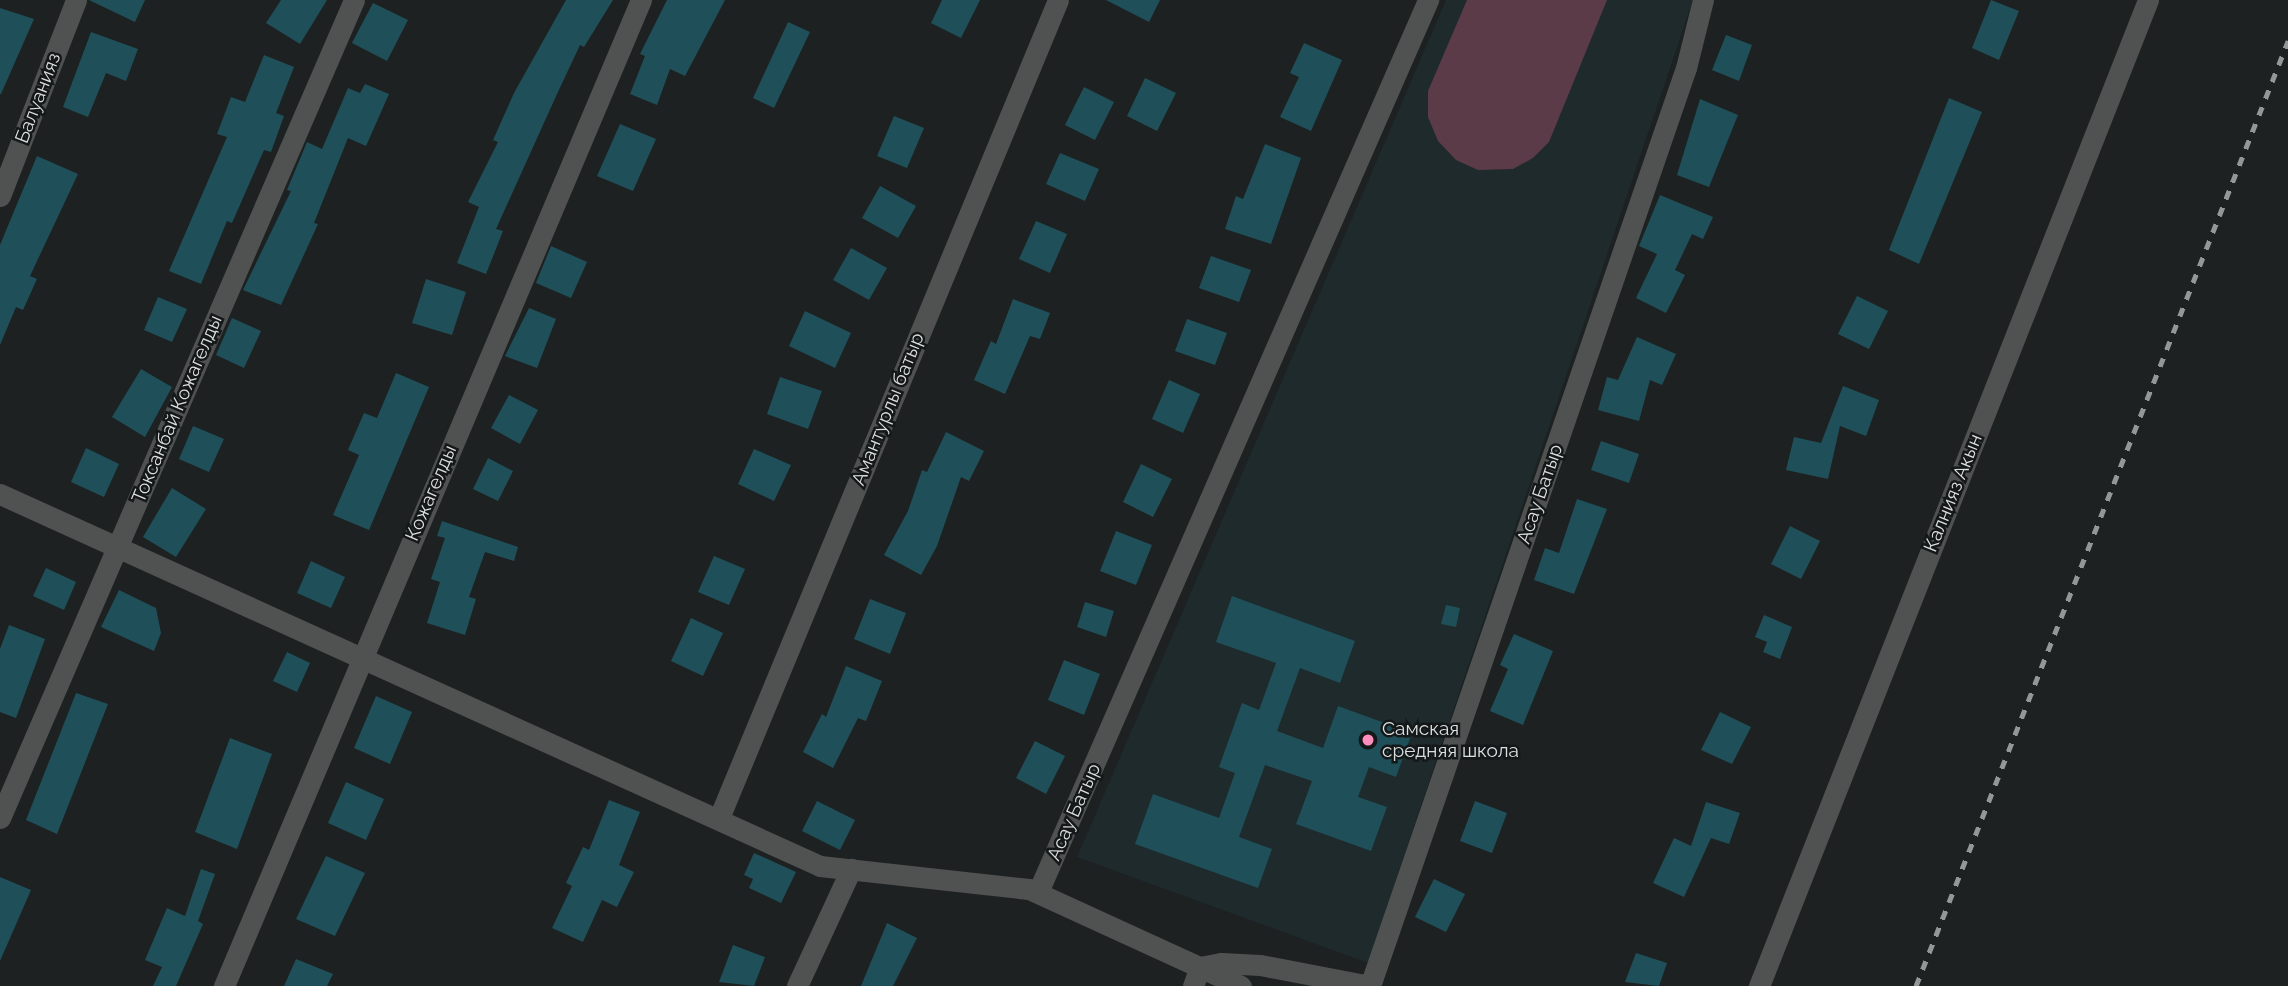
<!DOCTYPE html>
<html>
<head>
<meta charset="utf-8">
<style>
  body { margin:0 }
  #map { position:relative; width:2288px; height:986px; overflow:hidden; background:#1d2122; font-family:Raleway,sans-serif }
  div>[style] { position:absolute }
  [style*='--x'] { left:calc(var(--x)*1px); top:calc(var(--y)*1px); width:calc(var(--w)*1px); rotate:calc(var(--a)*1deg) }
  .built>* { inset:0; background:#1e2a2c }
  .green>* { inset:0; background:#5c3b48 }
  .building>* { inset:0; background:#1f5059 }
  .minor>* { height:21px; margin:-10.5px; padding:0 10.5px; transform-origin:10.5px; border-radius:10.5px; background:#505252 }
  .rail>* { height:5px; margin-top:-2.5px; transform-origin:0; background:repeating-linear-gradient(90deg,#939798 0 9px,transparent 0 18px) }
  .dots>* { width:19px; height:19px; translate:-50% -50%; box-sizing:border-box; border:4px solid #141819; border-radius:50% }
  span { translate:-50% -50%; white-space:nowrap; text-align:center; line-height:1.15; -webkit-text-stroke:5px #141819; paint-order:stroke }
  .street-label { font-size:19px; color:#dcdfe0 }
  .poi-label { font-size:19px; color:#dcdfe0 }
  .left { translate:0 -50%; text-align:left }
</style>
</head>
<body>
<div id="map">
  <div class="built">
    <i style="clip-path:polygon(1446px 0,1693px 0,1368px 963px,1077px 857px)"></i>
  </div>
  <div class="green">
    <i style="clip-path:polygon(1467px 0,1607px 0,1549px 142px,1533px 158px,1513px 169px,1478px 170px,1456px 160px,1438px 141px,1428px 117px,1428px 91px)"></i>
  </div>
  <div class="building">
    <i style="clip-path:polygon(89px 0,145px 0,135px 22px)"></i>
    <i style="clip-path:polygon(281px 0,327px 0,300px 44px,266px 23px)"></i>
    <i style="clip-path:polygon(566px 0,613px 0,584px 47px,580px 45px,557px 94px,496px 229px,503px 231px,486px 274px,457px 263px,479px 207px,468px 202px,498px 142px,493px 140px,514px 93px)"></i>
    <i style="clip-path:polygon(667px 0,725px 0,685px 76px,670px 69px,657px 105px,630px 94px,645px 56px,640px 54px)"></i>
    <i style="clip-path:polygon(942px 0,980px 0,961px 38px,931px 23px)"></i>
    <i style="clip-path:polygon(1106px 0,1160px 0,1149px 22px)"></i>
    <i style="clip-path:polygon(1991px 0,2019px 11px,1999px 60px,1972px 48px)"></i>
    <i style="clip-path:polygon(373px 3px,408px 20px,387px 61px,352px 43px)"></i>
    <i style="clip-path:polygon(0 8px,34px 19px,1px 94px,0 94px)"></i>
    <i style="clip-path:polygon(788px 22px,810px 32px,774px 108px,753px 98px)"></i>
    <i style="clip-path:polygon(91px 32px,138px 49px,126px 81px,106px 73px,88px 117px,63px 107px)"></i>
    <i style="clip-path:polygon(1726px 35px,1752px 45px,1739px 81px,1712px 70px)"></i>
    <i style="clip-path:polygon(1304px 43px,1342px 60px,1311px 131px,1280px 117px,1299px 77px,1290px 73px)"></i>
    <i style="clip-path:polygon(264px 55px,294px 67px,276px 113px,284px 116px,271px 152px,264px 150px,232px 223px,227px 221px,201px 284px,169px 271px,227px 137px,217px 134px,231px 97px,245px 102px)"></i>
    <i style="clip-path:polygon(1145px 78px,1176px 93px,1157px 131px,1127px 116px)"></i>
    <i style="clip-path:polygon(365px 84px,389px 94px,366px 146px,348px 138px,314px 223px,318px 224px,281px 305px,243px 290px,291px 191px,287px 190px,307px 142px,322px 149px,348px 88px,360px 93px)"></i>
    <i style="clip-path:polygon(1084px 87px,1114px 102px,1095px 140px,1065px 125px)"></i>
    <i style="clip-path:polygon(1949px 98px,1982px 112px,1919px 264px,1889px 250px)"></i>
    <i style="clip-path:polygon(1700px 99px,1738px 115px,1709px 187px,1677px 175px)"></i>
    <i style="clip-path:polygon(894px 116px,924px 128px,907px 168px,877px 156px)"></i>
    <i style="clip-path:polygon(620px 124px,656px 139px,633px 191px,597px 176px)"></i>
    <i style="clip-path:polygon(1265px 144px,1301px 158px,1271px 244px,1225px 229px,1236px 196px,1243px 199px)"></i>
    <i style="clip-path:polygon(1060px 153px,1099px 169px,1085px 201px,1046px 184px)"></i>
    <i style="clip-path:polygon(37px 156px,78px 174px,30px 276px,37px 279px,23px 310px,16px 307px,0 345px,0 245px)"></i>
    <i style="clip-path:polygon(880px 186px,916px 206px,898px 238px,862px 218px)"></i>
    <i style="clip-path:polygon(1660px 195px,1713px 217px,1703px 239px,1692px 234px,1675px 270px,1685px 275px,1666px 313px,1636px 298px,1657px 254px,1639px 246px)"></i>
    <i style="clip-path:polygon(1036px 221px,1067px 234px,1050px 273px,1019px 259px)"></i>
    <i style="clip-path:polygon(551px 246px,587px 262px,571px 298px,536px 283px)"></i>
    <i style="clip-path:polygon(851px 248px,887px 268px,869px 300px,833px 280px)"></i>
    <i style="clip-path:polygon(1211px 256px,1251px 270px,1239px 302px,1199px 288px)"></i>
    <i style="clip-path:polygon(426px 279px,466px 292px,452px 335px,412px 323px)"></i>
    <i style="clip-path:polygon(1857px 296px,1888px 311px,1869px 349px,1838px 334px)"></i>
    <i style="clip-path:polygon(158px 297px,187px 309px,172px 342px,144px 330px)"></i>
    <i style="clip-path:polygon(1013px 299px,1050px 313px,1040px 339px,1030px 336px,1005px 394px,974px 380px,991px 341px,996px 344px)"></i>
    <i style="clip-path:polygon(529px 308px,556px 319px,537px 368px,505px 356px)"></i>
    <i style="clip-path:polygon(805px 311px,851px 333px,835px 368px,789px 346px)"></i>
    <i style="clip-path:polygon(232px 318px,261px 331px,244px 368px,216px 355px)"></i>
    <i style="clip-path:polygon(1187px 319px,1227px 333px,1215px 365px,1175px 351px)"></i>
    <i style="clip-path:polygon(1637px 337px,1676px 354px,1662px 385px,1650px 380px,1639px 421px,1598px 410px,1607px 377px,1618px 380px)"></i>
    <i style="clip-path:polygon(141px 369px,172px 387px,145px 437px,112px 417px)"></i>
    <i style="clip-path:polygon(396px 373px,429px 387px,369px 530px,333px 515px,359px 455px,348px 450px,364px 413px,377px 418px)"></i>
    <i style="clip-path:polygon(780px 377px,822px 391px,808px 429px,767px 414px)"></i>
    <i style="clip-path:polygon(1169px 380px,1200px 394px,1183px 433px,1152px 419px)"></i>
    <i style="clip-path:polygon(1843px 386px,1879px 400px,1866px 436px,1840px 426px,1828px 479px,1786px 470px,1794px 437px,1821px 443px)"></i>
    <i style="clip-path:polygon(509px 395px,538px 410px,520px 444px,491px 428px)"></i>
    <i style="clip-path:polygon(193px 426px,224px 439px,209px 472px,179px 459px)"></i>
    <i style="clip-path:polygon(946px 432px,984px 451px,969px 481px,961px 477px,937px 546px,921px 575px,884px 555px,908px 511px,922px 470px,927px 472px)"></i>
    <i style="clip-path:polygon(1601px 441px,1639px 454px,1629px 483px,1591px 470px)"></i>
    <i style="clip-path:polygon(86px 448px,119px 464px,104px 497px,71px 482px)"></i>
    <i style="clip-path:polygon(754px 449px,791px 465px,774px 501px,738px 484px)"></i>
    <i style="clip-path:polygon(488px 458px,513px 471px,498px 501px,473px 489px)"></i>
    <i style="clip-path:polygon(1141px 464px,1172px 479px,1153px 517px,1123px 502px)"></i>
    <i style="clip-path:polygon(172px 488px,206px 509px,176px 557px,143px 537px)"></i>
    <i style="clip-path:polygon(1577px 499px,1607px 509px,1574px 594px,1534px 580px,1545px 548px,1559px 553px)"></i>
    <i style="clip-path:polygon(442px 521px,518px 547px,514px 561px,485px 552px,469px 597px,476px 599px,465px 635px,427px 623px,440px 582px,431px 579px,445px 538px,437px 536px)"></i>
    <i style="clip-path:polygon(1790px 526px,1820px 541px,1801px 579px,1771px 564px)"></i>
    <i style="clip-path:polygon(1116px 531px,1152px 545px,1136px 585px,1100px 571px)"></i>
    <i style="clip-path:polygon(714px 556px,745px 569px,729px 605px,698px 592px)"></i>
    <i style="clip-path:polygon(311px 561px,345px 577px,331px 608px,297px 593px)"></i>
    <i style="clip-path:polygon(46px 568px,76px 582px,64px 610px,33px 596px)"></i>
    <i style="clip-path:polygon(119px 590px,156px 608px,161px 633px,154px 651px,101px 627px)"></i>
    <i style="clip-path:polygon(1232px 596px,1355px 641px,1340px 683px,1300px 668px,1277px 731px,1323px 748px,1338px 706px,1412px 733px,1396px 777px,1369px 767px,1358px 797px,1387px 807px,1371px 851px,1296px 824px,1312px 781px,1265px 765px,1239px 837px,1272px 849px,1258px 888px,1135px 844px,1153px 794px,1219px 818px,1235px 773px,1219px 767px,1242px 703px,1259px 710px,1276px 663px,1216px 642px)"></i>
    <i style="clip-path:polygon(870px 599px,906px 613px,890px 654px,854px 639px)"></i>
    <i style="clip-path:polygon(1085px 602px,1114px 611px,1106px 637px,1077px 627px)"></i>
    <i style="clip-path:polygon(1446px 605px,1460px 608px,1456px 627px,1441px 624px)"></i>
    <i style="clip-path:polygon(1764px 615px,1792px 627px,1780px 659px,1763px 652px,1767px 642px,1755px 637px)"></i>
    <i style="clip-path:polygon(691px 618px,723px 633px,703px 676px,671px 661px)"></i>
    <i style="clip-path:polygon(9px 625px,45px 639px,16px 718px,0 712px,0 649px)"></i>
    <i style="clip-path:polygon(1514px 634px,1553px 651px,1523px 725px,1490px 711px,1508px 669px,1500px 665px)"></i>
    <i style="clip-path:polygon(287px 652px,310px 663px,297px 692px,273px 681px)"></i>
    <i style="clip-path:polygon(1064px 660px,1100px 674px,1084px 715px,1048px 700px)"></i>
    <i style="clip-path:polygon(846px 666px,882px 681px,866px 721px,858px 718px,833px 768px,803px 752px,822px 714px,826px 717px)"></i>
    <i style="clip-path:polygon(76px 693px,108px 704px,57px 834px,26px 820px)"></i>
    <i style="clip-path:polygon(376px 696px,412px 712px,390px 764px,354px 748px)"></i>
    <i style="clip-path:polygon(1720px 712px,1751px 727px,1732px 764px,1701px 750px)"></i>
    <i style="clip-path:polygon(230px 738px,272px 754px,237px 849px,195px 832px)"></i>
    <i style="clip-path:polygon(1035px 741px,1065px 756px,1046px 794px,1016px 778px)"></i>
    <i style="clip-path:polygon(346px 782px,384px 799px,366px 840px,328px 823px)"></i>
    <i style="clip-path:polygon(609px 800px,640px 812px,619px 865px,634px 872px,617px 907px,602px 900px,583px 942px,552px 928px,572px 886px,566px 883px,583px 847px,589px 850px)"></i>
    <i style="clip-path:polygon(817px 801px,855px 820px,840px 850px,802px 831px)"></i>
    <i style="clip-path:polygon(1475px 801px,1507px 813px,1492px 853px,1460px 841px)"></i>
    <i style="clip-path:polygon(1706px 802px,1740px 813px,1729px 844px,1711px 838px,1684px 897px,1653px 883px,1674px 838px,1691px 846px)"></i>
    <i style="clip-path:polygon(754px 853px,796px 872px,781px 903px,749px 888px,753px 879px,744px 875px)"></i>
    <i style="clip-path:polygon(326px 856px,365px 873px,335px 936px,296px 919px)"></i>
    <i style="clip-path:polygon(201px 869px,215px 874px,198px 921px,203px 924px,176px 986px,153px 986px,162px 967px,145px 960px,167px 908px,185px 916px)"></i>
    <i style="clip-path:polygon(0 877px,31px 890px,0 961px)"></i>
    <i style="clip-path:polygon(1434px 879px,1465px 894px,1446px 932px,1415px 917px)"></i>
    <i style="clip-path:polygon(887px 923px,917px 938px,893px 986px,861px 986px)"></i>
    <i style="clip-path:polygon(733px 945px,765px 957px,754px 986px,719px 982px)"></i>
    <i style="clip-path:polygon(1636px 953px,1667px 963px,1659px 986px,1625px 982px)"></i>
    <i style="clip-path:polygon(296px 959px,333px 974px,327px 986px,284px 986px)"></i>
  </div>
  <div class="minor">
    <i style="--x:0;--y:196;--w:210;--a:-68.8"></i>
    <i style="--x:0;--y:494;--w:900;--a:24.4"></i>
    <i style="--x:820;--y:866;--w:210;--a:6.3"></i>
    <i style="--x:1029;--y:889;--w:233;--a:24.6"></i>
    <i style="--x:0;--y:818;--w:891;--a:-66.6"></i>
    <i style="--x:719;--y:818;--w:885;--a:-67.49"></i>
    <i style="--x:1038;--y:892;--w:974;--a:-66.38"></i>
    <i style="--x:224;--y:986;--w:1071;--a:-67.08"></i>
    <i style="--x:797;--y:986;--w:129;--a:-65.2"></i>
    <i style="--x:1193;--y:986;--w:20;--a:-70"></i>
    <i style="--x:1200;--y:967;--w:21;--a:-11"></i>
    <i style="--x:1221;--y:963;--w:39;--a:3"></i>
    <i style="--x:1260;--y:965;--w:112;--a:10.8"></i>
    <i style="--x:1370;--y:986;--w:971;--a:-71.01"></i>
    <i style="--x:1686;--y:68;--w:70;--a:-76"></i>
    <i style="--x:1759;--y:986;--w:1060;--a:-68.47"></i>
  </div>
  <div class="rail">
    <i style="--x:1916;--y:986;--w:1016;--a:-68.51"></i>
  </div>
  <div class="dots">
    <i style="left:1368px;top:740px;background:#fe8ebe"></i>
  </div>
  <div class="street-label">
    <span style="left:38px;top:98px;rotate:-69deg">Балуанияз</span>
    <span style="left:177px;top:409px;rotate:-67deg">Токсанбай Кожагелды</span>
    <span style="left:888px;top:409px;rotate:-68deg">Амантурлы батыр</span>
    <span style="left:431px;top:493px;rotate:-67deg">Кожагелды</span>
    <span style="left:1953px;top:493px;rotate:-68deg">Калнияз Акын</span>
    <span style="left:1540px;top:494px;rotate:-71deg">Асау Батыр</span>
    <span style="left:1074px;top:812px;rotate:-66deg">Асау Батыр</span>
  </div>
  <div class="poi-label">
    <span class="left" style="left:1382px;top:740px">Самская<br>средняя школа</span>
  </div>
</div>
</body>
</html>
